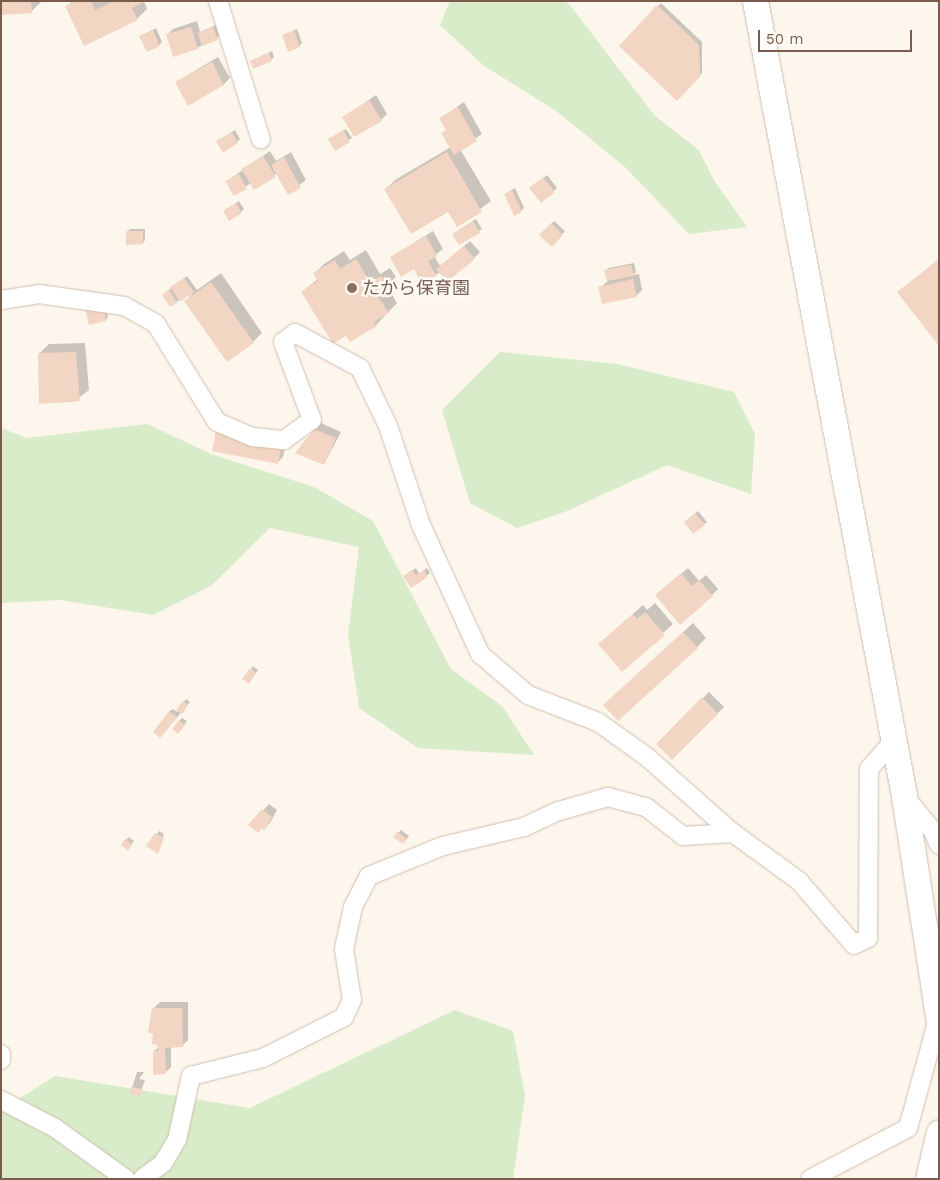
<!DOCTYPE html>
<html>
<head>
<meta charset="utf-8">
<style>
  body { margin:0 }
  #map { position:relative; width:940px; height:1180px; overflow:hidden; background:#fdf6ec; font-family:"Work Sans","Noto Sans JP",sans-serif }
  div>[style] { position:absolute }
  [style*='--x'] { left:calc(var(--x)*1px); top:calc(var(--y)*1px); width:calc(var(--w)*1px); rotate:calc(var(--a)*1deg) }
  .green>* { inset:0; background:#d8ecc9 }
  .shadow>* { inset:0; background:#0003 }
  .building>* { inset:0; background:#f3d5c3 }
  .roads { filter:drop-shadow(0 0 1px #d1beb0) drop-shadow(0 0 1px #d1beb0) }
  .street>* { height:18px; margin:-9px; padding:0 9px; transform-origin:9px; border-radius:9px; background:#fff }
  .secondary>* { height:25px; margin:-12.5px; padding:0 12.5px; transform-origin:12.5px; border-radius:12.5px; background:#fff }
  .dots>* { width:14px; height:14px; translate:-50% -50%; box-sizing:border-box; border:2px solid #fffaf3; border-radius:50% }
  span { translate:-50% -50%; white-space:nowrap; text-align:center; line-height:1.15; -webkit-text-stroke:5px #fffaf3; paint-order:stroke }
  .education-label { font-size:18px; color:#785e54 }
  .left { translate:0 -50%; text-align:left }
  .frame { position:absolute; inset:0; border:2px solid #7a5c4d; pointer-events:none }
  .scale { position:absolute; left:758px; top:30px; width:154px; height:22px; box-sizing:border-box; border:2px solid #7a5c4d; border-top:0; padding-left:6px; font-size:15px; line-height:18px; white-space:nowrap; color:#7a5c4d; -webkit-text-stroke:4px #fffaf3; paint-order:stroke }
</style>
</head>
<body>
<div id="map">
  <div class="green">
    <i style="clip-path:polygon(450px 1px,563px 1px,569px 4px,655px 116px,699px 150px,715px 182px,747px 227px,689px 234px,626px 168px,555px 110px,484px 66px,440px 25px)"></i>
    <i style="clip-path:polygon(500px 352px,617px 364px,734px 392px,755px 434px,751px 494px,667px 465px,567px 511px,517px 528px,470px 503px,442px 410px)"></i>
    <i style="clip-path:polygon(147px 424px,214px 455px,314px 487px,373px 521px,451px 669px,502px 706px,534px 755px,418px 748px,359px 708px,348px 634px,359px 547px,270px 528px,211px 586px,153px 615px,60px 600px,1px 603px,1px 428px,27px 438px)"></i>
    <i style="clip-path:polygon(455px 1010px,513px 1031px,525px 1096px,513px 1179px,1px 1178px,1px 1110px,55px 1076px,250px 1108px)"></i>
  </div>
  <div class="shadow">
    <i style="clip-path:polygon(1px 1px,40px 1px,41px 2px,31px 12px)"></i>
    <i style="clip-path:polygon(72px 1px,144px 1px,147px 9px,137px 19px,67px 7px)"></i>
    <i style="clip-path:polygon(661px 3px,702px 42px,702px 73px,677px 99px,621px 45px)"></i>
    <i style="clip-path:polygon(197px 21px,200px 32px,216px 25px,220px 36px,197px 48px,167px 35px,173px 29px)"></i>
    <i style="clip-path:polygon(156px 28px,162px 42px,159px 45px,141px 36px)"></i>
    <i style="clip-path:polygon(297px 29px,302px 43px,299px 46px,284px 35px)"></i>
    <i style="clip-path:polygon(272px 51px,274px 57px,271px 60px,251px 61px)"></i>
    <i style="clip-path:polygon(218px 57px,230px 78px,224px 84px,176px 82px)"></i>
    <i style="clip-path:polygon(376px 95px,387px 114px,381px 120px,344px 117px)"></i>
    <i style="clip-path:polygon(464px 102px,482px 134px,460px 149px,491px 201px,458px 225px,449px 210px,386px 189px,395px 180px,451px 147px,443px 133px,447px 129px,441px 118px)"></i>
    <i style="clip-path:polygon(346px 129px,352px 138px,336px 149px,333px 137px)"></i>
    <i style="clip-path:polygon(235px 130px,240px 139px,237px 142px,217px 141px)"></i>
    <i style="clip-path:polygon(270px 151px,276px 161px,291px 152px,306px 180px,289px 193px,277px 174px,251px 183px,234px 195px,230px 179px)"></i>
    <i style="clip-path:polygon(547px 175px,557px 188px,541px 201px,534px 186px)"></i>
    <i style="clip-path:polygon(515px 188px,524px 208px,521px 211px,505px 194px)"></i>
    <i style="clip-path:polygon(239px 201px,244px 209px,241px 212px,227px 209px)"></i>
    <i style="clip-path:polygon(476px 219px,482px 229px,459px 244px,453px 234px)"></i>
    <i style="clip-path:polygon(554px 221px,565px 231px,552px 245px,541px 235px)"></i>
    <i style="clip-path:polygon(130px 229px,145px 229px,145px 240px,143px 243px,127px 232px)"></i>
    <i style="clip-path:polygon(433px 231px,443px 249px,434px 256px,440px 266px,470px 241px,480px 252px,474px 258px,435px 275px,391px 257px)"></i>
    <i style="clip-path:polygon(366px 250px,380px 274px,390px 268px,396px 277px,387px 286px,397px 303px,376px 325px,347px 335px,302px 292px,318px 279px,315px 273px,324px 264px,344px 251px,350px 260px)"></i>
    <i style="clip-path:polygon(634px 263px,636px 272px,632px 275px,639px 274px,642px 290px,636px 296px,600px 288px,608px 281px,606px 271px,609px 268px)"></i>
    <i style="clip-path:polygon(221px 273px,262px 333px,253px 342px,186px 301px,195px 290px,170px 306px,166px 292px,187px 276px,197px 290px)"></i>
    <i style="clip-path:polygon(89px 307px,106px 309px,108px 317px,106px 320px)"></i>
    <i style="clip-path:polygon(85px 343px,89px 390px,73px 402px,40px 403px,39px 354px,49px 344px)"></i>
    <i style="clip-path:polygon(321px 423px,341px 432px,324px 464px,315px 429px)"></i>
    <i style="clip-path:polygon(217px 432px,287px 439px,283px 457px,277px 463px)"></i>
    <i style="clip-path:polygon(698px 511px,707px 522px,704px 524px,688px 519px)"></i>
    <i style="clip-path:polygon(416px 568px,419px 574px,427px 568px,430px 573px,412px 586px,408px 573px)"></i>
    <i style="clip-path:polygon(688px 568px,699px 581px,706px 575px,718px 589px,712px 595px,663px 589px)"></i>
    <i style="clip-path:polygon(655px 603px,673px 624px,622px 670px,609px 635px,643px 605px,647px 610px)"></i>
    <i style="clip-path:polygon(693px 623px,706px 638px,697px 647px,614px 696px)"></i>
    <i style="clip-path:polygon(253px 666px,258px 670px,251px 680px,251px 669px)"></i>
    <i style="clip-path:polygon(709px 692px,724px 707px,672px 758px,658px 744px)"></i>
    <i style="clip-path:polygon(186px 699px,190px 702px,163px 734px,154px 732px,170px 711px,173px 709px,177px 712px)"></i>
    <i style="clip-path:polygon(182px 718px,187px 721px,181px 730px,173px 729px)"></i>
    <i style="clip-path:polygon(269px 804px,277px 810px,270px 823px,264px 829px,250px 825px)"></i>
    <i style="clip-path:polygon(401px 830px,409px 836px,406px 840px,395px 836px)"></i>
    <i style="clip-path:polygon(159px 831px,164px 834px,158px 853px,148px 846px)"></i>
    <i style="clip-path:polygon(129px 837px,134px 841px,130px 846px,126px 840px)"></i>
    <i style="clip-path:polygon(160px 1002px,188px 1002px,188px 1040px,182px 1046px,171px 1047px,171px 1067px,165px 1073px,154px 1051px,159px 1047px,154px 1008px)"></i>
    <i style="clip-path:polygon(137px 1072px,144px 1072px,139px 1079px,145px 1080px,140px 1094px,132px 1088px)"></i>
  </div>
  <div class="building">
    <i style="clip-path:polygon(1px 1px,31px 1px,32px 13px,1px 15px)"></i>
    <i style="clip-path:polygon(76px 1px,91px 1px,95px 10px,114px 1px,147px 1px,132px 8px,138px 20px,84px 46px,65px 6px)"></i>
    <i style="clip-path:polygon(657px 5px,699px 45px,700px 77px,677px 101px,619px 46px)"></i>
    <i style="clip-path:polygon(191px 27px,198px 49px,173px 57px,166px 34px)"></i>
    <i style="clip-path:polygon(213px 27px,218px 40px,202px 46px,198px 33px)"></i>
    <i style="clip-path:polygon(153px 30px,160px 46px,147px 52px,139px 36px)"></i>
    <i style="clip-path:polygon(294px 30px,300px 47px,288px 52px,282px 35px)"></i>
    <i style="clip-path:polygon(269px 53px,272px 61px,253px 69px,250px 61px)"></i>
    <i style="clip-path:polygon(212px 62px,224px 85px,188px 106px,175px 82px)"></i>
    <i style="clip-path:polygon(369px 100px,382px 121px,354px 137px,342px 117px)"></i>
    <i style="clip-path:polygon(458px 107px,477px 141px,454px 155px,441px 133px,446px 130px,439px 118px)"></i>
    <i style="clip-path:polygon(343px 130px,350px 142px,335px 151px,328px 139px)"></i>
    <i style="clip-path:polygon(232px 132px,238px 143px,223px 153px,216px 141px)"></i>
    <i style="clip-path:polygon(447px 152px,482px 212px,457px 227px,448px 212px,411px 234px,384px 189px)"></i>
    <i style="clip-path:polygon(263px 156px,276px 177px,254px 190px,241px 169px)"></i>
    <i style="clip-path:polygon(284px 157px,301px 188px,288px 195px,271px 165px)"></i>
    <i style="clip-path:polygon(239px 174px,247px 189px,234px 196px,225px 181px)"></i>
    <i style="clip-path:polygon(543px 177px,555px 192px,541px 203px,529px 188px)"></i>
    <i style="clip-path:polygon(512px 190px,522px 212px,514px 216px,504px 194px)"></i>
    <i style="clip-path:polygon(236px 203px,242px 213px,229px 221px,223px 211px)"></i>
    <i style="clip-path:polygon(473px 221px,480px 233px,459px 245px,452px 234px)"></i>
    <i style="clip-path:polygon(551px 223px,563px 235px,552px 247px,539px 235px)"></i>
    <i style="clip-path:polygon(126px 231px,143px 231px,143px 244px,126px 245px)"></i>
    <i style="clip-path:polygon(426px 236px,437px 256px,428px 261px,436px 276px,422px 284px,414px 269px,401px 277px,390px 257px)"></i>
    <i style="clip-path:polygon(464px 246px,475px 259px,447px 282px,436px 269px)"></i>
    <i style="clip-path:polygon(356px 259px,370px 282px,381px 276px,387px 287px,376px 294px,389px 313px,374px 322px,377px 326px,350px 342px,346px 336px,333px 344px,301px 292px,318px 281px,313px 273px,335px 260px,340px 269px)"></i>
    <i style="clip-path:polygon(939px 259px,939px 346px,897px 292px)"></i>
    <i style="clip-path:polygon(631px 265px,634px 276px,607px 281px,604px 270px)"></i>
    <i style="clip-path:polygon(184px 278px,194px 292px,180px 302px,170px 287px)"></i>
    <i style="clip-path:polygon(633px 279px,637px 297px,602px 304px,598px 287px)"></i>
    <i style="clip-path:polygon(211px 282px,254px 343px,227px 362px,184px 301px)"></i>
    <i style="clip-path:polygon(169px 290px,177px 303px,170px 307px,162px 295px)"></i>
    <i style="clip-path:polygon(85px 309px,104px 311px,106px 321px,89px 325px)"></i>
    <i style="clip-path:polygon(76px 352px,80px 401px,39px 404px,38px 353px)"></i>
    <i style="clip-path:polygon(314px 429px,336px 438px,324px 465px,295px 453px)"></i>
    <i style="clip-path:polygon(216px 431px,282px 444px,278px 464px,212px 451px)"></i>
    <i style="clip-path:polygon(695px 513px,705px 525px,693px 534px,684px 522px)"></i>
    <i style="clip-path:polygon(412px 570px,416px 575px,424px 570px,428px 577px,411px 588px,403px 576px)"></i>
    <i style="clip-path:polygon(681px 573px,692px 586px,699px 580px,713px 596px,680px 625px,655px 595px)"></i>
    <i style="clip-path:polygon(645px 612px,665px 635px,622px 672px,598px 644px,633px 614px,637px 619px)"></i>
    <i style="clip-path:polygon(683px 632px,698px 648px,618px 721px,603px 705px)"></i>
    <i style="clip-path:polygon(250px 668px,256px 673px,249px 684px,242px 679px)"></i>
    <i style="clip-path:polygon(702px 697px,718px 714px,672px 760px,656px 744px)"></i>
    <i style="clip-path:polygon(183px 701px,188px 705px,182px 714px,176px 710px)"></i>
    <i style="clip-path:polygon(169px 711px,177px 717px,160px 738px,153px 732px)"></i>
    <i style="clip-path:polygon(179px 720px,185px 725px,178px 734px,172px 729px)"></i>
    <i style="clip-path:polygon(262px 809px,272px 817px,264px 831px,262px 828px,258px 833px,248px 825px)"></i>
    <i style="clip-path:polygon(397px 832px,407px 839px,403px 844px,393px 837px)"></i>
    <i style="clip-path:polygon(155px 833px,164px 838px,158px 854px,146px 846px)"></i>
    <i style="clip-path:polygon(125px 839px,132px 844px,128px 851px,121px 845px)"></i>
    <i style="clip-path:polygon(152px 1008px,182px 1008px,183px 1047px,165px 1048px,166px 1074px,153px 1075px,153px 1051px,158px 1051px,157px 1045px,152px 1044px,153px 1034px,148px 1032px)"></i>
    <i style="clip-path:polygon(131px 1087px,142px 1089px,141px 1096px,130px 1094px)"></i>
  </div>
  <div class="roads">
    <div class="street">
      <i style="--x:218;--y:1;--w:145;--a:72.8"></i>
      <i style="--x:1;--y:300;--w:38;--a:-9"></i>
      <i style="--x:39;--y:294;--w:86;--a:8"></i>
      <i style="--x:124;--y:306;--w:37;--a:29"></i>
      <i style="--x:156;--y:324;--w:115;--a:58.1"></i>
      <i style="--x:217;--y:422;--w:39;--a:23"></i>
      <i style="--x:253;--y:437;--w:31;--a:6"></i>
      <i style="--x:284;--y:440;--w:34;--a:-36"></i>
      <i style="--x:312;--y:420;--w:83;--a:-110.4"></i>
      <i style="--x:283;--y:342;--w:15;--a:-37"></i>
      <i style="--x:295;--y:333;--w:74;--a:28.3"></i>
      <i style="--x:360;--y:368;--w:64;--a:64.2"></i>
      <i style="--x:388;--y:426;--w:104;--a:71.6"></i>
      <i style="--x:421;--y:525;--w:142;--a:65.4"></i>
      <i style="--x:480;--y:654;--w:63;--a:40.5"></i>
      <i style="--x:528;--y:695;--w:75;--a:21.1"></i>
      <i style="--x:598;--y:722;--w:60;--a:35.5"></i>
      <i style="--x:647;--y:757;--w:115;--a:41.5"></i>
      <i style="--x:733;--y:833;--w:82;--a:36"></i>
      <i style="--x:799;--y:881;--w:84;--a:49.3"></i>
      <i style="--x:854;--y:945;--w:16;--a:-27"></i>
      <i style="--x:868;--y:938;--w:169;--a:-89.7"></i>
      <i style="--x:869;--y:769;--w:35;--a:-49"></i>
      <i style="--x:905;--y:797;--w:44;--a:50.5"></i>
      <i style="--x:933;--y:831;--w:15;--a:67"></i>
      <i style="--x:1;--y:1054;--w:6;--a:90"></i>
      <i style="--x:1;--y:1100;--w:61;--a:27.4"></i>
      <i style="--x:55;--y:1128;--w:87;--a:35.7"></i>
      <i style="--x:142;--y:1179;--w:26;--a:-37"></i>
      <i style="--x:163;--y:1163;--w:27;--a:-59"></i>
      <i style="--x:177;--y:1140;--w:66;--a:-77.7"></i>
      <i style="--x:191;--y:1076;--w:74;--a:-14"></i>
      <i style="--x:263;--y:1058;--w:91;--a:-26.8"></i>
      <i style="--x:344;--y:1017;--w:19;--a:-65"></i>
      <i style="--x:352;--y:1000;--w:52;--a:-98.9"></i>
      <i style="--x:344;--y:949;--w:43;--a:-77.9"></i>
      <i style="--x:353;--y:907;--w:35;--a:-63"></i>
      <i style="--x:369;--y:876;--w:80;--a:-22.1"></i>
      <i style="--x:443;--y:846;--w:83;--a:-13.2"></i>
      <i style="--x:524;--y:827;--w:38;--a:-25"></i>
      <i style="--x:559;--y:811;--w:51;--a:-15.9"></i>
      <i style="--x:608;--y:797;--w:39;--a:15"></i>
      <i style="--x:646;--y:807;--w:47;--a:38.1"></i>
      <i style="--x:683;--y:836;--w:50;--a:-3.4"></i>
      <i style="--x:810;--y:1179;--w:110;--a:-27.5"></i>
      <i style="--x:908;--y:1128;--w:113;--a:-74.6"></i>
    </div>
    <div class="secondary">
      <i style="--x:755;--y:1;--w:809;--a:79.38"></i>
      <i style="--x:904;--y:796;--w:229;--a:81.2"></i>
      <i style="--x:928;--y:1179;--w:48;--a:-76.8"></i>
    </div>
  </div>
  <div class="dots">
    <i style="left:352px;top:288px;background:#8d6e63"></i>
  </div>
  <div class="education-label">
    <span class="left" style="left:362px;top:288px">たから保育園</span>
  </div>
  <div class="frame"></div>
  <div class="scale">50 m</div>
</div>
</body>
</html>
